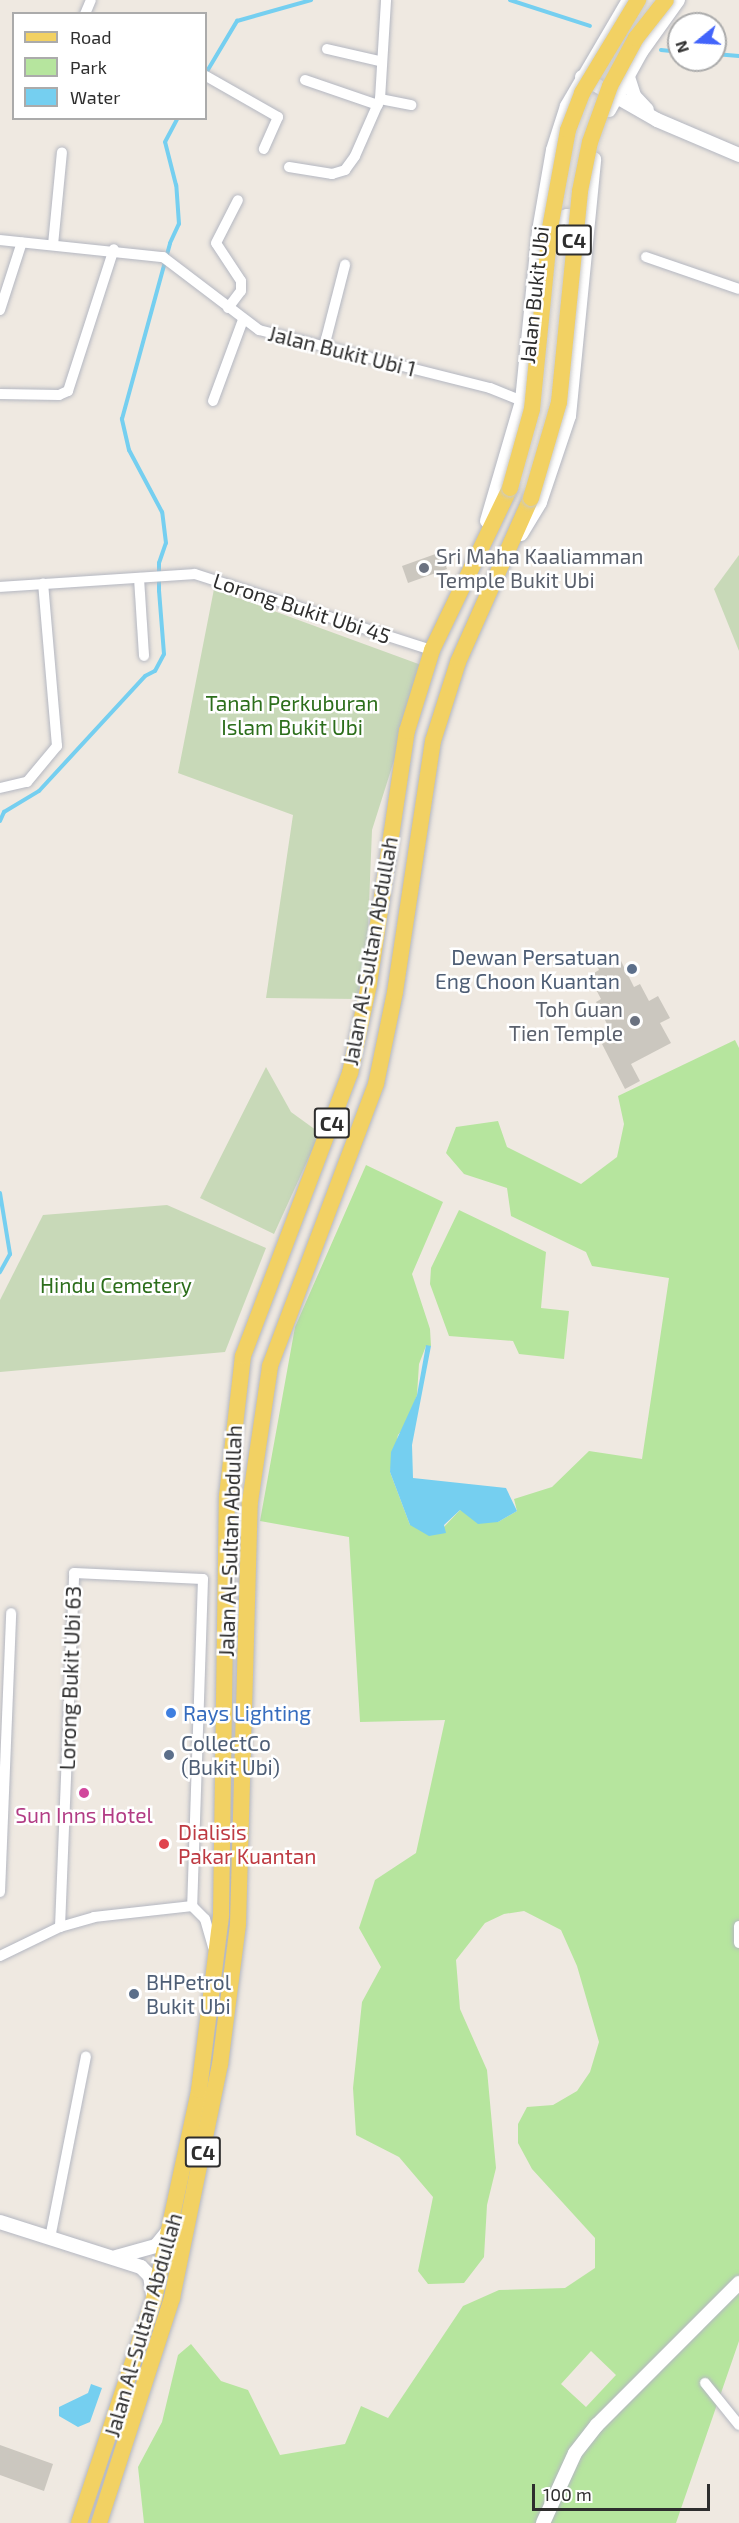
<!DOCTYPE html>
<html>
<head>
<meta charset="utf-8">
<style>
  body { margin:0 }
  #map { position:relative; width:739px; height:2523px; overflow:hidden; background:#efe9e1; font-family:"Exo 2",sans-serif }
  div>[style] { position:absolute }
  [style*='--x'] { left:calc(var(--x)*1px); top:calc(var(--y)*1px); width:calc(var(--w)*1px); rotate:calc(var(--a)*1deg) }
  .green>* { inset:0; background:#b6e59e }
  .cemetery>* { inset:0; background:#c8d9b8 }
  .water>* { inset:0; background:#75cff0 }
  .stream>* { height:4px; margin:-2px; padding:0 2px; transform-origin:2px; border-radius:2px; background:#75cff0 }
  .building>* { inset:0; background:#cbc7bf }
  .roads { filter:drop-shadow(0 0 2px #b4b7c1) drop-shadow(0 0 2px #b4b7c1) }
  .minor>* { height:10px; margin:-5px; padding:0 5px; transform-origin:5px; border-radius:5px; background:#fff }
  .tertiary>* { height:14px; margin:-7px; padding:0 7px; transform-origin:7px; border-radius:7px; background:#fff }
  .primary>* { height:16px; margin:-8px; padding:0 8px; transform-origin:8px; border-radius:8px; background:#f2d163 }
  .bridges { filter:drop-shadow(0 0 2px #c9c9c9) drop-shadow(0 0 2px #c9c9c9) }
  .primary-bridge>* { height:16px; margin:-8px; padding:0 8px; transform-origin:8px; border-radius:8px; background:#f2d163 }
  .dots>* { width:16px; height:16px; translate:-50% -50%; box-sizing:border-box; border:3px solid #fff; border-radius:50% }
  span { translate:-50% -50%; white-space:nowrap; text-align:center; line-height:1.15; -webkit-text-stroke:5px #fff; paint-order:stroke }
  .shield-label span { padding:2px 4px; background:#fff; border:2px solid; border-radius:4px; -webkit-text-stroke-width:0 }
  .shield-label { font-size:20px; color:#2e2e2e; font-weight:700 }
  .street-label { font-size:21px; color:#2e2e2e }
  .worship-label { font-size:21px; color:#5b616d }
  .left { translate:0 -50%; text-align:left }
  .right { translate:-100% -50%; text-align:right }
  .park-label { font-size:21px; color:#2c6e1b }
  .service-label { font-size:21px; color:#4e5e75 }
  .shop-label { font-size:21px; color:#366cbe }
  .hotel-label { font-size:21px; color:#b23c85 }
  .health-label { font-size:21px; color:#be3a42 }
  .legend { position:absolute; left:12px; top:12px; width:195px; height:108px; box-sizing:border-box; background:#fff; border:2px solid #ababab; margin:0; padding:8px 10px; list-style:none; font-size:18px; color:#2e2e2e }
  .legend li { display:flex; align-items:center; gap:12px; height:30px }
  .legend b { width:30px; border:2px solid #ababab }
  .north { position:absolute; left:667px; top:12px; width:60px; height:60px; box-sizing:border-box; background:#fff; border:2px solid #ababab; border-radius:50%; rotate:252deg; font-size:16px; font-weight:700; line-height:24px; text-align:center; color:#2e2e2e }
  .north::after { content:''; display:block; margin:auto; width:21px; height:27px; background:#4264fb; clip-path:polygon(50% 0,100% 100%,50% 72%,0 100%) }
  .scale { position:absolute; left:532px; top:2484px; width:178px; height:27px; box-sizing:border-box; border:3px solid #2e2e2e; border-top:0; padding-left:8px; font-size:18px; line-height:21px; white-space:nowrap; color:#2e2e2e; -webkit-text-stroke:4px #fff; paint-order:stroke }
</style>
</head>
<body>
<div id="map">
  <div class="green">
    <i style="clip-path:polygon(evenodd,735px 1040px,739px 1048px,739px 2341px,676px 2523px,144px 2523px,138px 2467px,162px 2422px,178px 2355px,191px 2344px,221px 2381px,248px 2390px,280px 2455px,345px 2444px,361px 2406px,388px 2418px,463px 2306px,499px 2290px,565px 2288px,595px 2268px,595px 2238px,532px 2169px,518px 2143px,518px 2124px,527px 2107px,553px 2105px,577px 2091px,590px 2072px,599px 2042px,577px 1966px,561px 1930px,524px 1911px,504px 1914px,485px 1923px,456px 1960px,460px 2009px,487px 2070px,496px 2168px,487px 2205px,484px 2257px,464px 2283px,428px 2284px,418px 2271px,433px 2197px,399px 2157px,356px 2135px,353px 2088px,362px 2002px,381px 1967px,359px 1928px,375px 1880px,416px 1853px,445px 1720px,360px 1722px,349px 1537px,260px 1521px,295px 1327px,366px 1165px,443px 1202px,412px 1274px,430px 1329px,431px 1346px,426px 1346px,419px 1364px,417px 1395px,407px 1424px,398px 1435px,390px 1472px,410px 1525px,444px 1527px,460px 1510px,498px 1522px,517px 1511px,514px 1499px,552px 1487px,589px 1451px,642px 1459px,669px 1278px,592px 1266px,586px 1252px,511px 1216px,507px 1188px,464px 1174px,446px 1153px,456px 1127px,498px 1121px,507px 1147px,581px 1184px,617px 1157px,624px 1124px,618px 1096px,735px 1040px,591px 2351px,616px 2375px,586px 2407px,561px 2384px,591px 2351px)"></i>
    <i style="clip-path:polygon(459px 1210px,546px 1252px,541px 1308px,569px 1311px,564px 1359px,519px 1354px,513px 1341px,449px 1336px,430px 1284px,431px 1268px)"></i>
  </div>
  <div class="cemetery">
    <i style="clip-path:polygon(739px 555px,739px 651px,714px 589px)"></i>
    <i style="clip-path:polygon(214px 589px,424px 666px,372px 830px,367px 954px,357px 999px,266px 998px,293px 815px,178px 773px)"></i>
    <i style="clip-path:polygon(266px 1067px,291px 1112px,320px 1133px,274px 1234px,200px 1198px)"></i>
    <i style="clip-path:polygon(167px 1205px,266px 1248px,225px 1352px,0 1372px,0 1300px,43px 1215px)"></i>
  </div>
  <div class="water">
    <i style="clip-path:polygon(426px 1345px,431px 1346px,412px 1445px,413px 1478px,506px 1488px,517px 1511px,498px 1522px,478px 1524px,460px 1510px,444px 1525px,446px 1533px,429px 1536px,410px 1525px,390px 1472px,391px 1452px,417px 1395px)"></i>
    <i style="clip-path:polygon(91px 2384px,102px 2388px,90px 2422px,78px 2427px,59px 2416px,59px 2407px,88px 2393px)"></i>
  </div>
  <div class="stream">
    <i style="--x:510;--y:0;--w:84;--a:18"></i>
    <i style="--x:661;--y:50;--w:18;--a:6"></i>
    <i style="--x:715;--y:54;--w:24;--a:5"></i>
    <i style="--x:206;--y:73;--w:61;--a:-59.2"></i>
    <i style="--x:237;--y:21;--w:77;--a:-15.8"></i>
    <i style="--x:0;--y:821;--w:10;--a:-66"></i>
    <i style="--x:4;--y:812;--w:41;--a:-31"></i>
    <i style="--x:39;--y:791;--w:156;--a:-47.3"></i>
    <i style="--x:145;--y:676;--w:11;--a:-27"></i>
    <i style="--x:155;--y:671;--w:19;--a:-62"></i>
    <i style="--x:164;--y:654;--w:63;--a:-94.5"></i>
    <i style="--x:159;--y:591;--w:28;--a:-90"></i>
    <i style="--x:159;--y:563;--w:21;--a:-71"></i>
    <i style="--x:166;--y:543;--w:31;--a:-97"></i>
    <i style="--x:162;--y:512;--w:70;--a:-118"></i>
    <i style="--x:129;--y:450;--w:32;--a:-103"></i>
    <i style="--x:122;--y:419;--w:182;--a:-74.7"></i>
    <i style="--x:170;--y:243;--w:21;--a:-65"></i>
    <i style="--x:179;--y:224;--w:39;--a:-94"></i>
    <i style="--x:176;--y:185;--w:44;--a:-104.3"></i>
    <i style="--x:165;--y:142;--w:27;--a:-62"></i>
    <i style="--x:0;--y:1193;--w:62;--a:80.7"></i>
    <i style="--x:10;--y:1254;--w:21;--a:119"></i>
  </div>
  <div class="building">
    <i style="clip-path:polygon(441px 552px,447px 569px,408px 583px,402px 566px)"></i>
    <i style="clip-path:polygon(608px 955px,613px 965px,621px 961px,634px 987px,640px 984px,649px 1001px,658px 996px,670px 1018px,660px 1023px,671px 1043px,631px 1064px,640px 1081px,625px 1089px,602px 1044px,614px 1038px,596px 1002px,601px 999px,589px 976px,599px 970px,595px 961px)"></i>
    <i style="clip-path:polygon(0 2445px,53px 2464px,44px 2491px,0 2475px)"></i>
  </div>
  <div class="roads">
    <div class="minor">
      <i style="--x:85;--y:14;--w:15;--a:-67"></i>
      <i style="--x:327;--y:49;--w:53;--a:13"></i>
      <i style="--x:206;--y:76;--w:83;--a:29.7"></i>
      <i style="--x:278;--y:117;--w:35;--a:114"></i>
      <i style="--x:305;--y:80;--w:77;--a:18.9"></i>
      <i style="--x:380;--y:99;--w:32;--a:11"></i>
      <i style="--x:289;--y:167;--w:44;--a:9.2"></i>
      <i style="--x:332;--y:174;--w:14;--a:-17"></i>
      <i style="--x:345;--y:170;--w:17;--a:-54"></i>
      <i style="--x:355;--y:156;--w:62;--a:-66.3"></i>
      <i style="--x:380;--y:99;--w:99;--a:-86.5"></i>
      <i style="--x:0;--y:240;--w:164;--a:6"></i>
      <i style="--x:163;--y:257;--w:121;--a:37.2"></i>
      <i style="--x:259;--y:330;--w:238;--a:14.1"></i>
      <i style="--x:490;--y:388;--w:35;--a:22"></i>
      <i style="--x:53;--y:245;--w:93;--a:-84.5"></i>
      <i style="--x:646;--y:257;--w:98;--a:19"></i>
      <i style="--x:228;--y:308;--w:21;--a:-53"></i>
      <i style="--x:241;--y:291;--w:10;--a:-90"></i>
      <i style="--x:241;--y:281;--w:45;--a:-123.3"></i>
      <i style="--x:216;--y:243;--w:48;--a:-62.9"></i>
      <i style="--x:0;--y:310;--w:71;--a:-72.1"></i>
      <i style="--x:324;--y:347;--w:85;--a:-75.6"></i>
      <i style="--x:0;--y:394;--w:59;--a:1"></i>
      <i style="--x:59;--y:395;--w:10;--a:-24"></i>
      <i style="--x:68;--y:391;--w:149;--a:-72.1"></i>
      <i style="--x:213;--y:401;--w:86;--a:-69.7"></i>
      <i style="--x:139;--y:578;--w:78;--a:86.3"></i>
      <i style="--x:0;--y:587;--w:195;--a:-3.8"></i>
      <i style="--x:195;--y:574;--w:249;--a:17.8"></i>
      <i style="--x:0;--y:788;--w:28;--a:-13"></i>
      <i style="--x:27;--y:782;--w:47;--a:-50.2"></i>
      <i style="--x:57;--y:746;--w:163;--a:-94.9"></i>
      <i style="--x:0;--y:1892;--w:279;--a:-87.7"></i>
      <i style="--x:192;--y:1906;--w:18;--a:45"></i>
      <i style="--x:205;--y:1919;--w:29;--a:74"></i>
      <i style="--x:739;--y:1926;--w:17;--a:90"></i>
      <i style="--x:60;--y:1927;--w:354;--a:-87.7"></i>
      <i style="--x:74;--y:1573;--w:129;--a:2.7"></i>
      <i style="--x:203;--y:1579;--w:327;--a:91.9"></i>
      <i style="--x:0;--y:1956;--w:67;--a:-25.8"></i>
      <i style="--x:60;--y:1927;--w:35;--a:-16"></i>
      <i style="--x:94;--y:1917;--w:99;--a:-6.4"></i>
      <i style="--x:50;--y:2238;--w:185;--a:-78.8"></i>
      <i style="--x:705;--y:2383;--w:54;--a:51"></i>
    </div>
    <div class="tertiary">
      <i style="--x:627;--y:74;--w:23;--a:72"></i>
      <i style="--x:634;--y:96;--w:19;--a:47"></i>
      <i style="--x:582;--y:77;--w:86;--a:29.8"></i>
      <i style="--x:657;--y:120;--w:89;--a:23.1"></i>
      <i style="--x:609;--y:110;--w:66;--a:-61.1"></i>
      <i style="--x:641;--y:52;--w:64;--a:-54.6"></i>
      <i style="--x:546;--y:222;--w:22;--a:-16"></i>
      <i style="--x:567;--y:216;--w:21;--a:51"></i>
      <i style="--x:487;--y:521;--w:125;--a:-73.7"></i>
      <i style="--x:522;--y:401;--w:171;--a:-84.3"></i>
      <i style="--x:539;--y:231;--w:82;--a:-80.2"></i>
      <i style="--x:553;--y:150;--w:46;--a:-72.3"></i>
      <i style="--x:567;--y:106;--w:123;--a:-59.7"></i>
      <i style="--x:521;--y:534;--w:37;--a:-59"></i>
      <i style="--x:540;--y:502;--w:91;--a:-71.4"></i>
      <i style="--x:569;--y:416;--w:258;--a:-84.4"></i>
      <i style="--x:0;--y:2222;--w:148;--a:17.7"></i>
      <i style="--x:141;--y:2267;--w:13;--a:45"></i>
      <i style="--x:150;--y:2276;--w:18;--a:81"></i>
      <i style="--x:116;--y:2257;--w:41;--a:-15.4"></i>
      <i style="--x:156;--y:2246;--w:19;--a:-51"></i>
      <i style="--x:543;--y:2523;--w:77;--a:-65.4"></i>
      <i style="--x:575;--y:2453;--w:36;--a:-52"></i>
      <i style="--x:597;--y:2425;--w:201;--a:-45"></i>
    </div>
    <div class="primary">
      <i style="--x:79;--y:2523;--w:236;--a:-71.5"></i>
      <i style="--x:154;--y:2299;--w:214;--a:-77.8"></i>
      <i style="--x:199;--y:2090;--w:175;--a:-82.8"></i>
      <i style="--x:221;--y:1916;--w:420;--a:-89.2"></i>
      <i style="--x:227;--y:1496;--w:141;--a:-83.5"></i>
      <i style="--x:243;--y:1356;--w:303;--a:-69.3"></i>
      <i style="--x:350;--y:1073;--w:91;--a:-77.9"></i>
      <i style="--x:369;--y:984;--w:256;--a:-81.5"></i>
      <i style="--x:407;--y:731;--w:85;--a:-72.8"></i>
      <i style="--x:432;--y:650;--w:180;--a:-64.3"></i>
      <i style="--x:99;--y:2523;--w:237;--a:-72"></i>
      <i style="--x:172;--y:2298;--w:238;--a:-78.4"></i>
      <i style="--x:220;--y:2065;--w:142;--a:-82.7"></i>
      <i style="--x:238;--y:1924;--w:422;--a:-88.4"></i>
      <i style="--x:250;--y:1502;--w:137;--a:-81.6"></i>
      <i style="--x:270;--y:1366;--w:301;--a:-69.4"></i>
      <i style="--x:376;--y:1084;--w:94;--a:-78.3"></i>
      <i style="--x:395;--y:992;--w:254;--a:-81.4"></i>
      <i style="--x:433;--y:741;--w:83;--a:-72.4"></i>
      <i style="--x:458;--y:662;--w:180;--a:-66"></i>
    </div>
  </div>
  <div class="bridges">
    <div class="primary-bridge">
      <i style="--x:510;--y:488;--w:82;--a:-74.4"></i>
      <i style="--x:532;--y:409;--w:182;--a:-84.3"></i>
      <i style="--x:550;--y:228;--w:100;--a:-79.6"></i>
      <i style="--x:568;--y:130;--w:40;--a:-69"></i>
      <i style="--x:582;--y:93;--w:109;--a:-58.9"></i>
      <i style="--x:531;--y:498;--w:100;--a:-73.7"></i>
      <i style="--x:559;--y:402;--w:212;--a:-84.3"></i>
      <i style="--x:580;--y:191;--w:50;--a:-78.5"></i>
      <i style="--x:590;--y:142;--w:59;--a:-70.3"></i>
      <i style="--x:610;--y:86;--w:55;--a:-61.6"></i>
      <i style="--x:636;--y:38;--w:48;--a:-51.7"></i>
    </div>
  </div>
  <div class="dots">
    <i style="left:424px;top:568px;background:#6b7280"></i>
    <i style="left:632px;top:969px;background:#5c6f8a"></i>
    <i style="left:635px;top:1021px;background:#6b7280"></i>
    <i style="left:171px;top:1713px;background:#3f7fe0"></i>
    <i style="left:169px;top:1755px;background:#5c6f8a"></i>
    <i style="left:84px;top:1793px;background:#d1479c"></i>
    <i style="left:164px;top:1844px;background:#e0444e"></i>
    <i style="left:134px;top:1994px;background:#5c6f8a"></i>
  </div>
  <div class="shield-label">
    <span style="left:574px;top:240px">C4</span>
    <span style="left:332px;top:1123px">C4</span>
    <span style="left:203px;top:2152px">C4</span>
  </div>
  <div class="street-label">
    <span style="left:534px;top:295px;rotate:-84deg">Jalan Bukit Ubi</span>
    <span style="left:342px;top:351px;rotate:14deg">Jalan Bukit Ubi 1</span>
    <span style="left:302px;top:608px;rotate:18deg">Lorong Bukit Ubi 45</span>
    <span style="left:370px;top:951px;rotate:-80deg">Jalan Al-Sultan Abdullah</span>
    <span style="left:230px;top:1541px;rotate:-88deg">Jalan Al-Sultan Abdullah</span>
    <span style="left:70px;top:1678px;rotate:-88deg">Lorong Bukit Ubi 63</span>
    <span style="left:143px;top:2325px;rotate:-74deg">Jalan Al-Sultan Abdullah</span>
  </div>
  <div class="worship-label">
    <span class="left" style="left:436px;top:568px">Sri Maha Kaaliamman<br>Temple Bukit Ubi</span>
    <span class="right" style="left:623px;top:1021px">Toh Guan<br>Tien Temple</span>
  </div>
  <div class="park-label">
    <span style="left:292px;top:715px">Tanah Perkuburan<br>Islam Bukit Ubi</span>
    <span style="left:116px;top:1285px">Hindu Cemetery</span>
  </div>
  <div class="service-label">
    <span class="right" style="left:620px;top:969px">Dewan Persatuan<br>Eng Choon Kuantan</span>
    <span class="left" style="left:181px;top:1755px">CollectCo<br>(Bukit Ubi)</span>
    <span class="left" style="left:146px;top:1994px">BHPetrol<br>Bukit Ubi</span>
  </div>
  <div class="shop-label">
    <span class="left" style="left:183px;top:1713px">Rays Lighting</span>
  </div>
  <div class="hotel-label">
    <span style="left:84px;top:1815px">Sun Inns Hotel</span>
  </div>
  <div class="health-label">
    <span class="left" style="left:178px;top:1844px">Dialisis<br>Pakar Kuantan</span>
  </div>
  <ul class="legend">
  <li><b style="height:8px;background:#f2d163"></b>Road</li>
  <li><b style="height:16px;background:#b6e59e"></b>Park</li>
  <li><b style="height:16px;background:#75cff0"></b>Water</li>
  </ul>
  <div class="north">N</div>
  <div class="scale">100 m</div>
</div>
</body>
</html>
